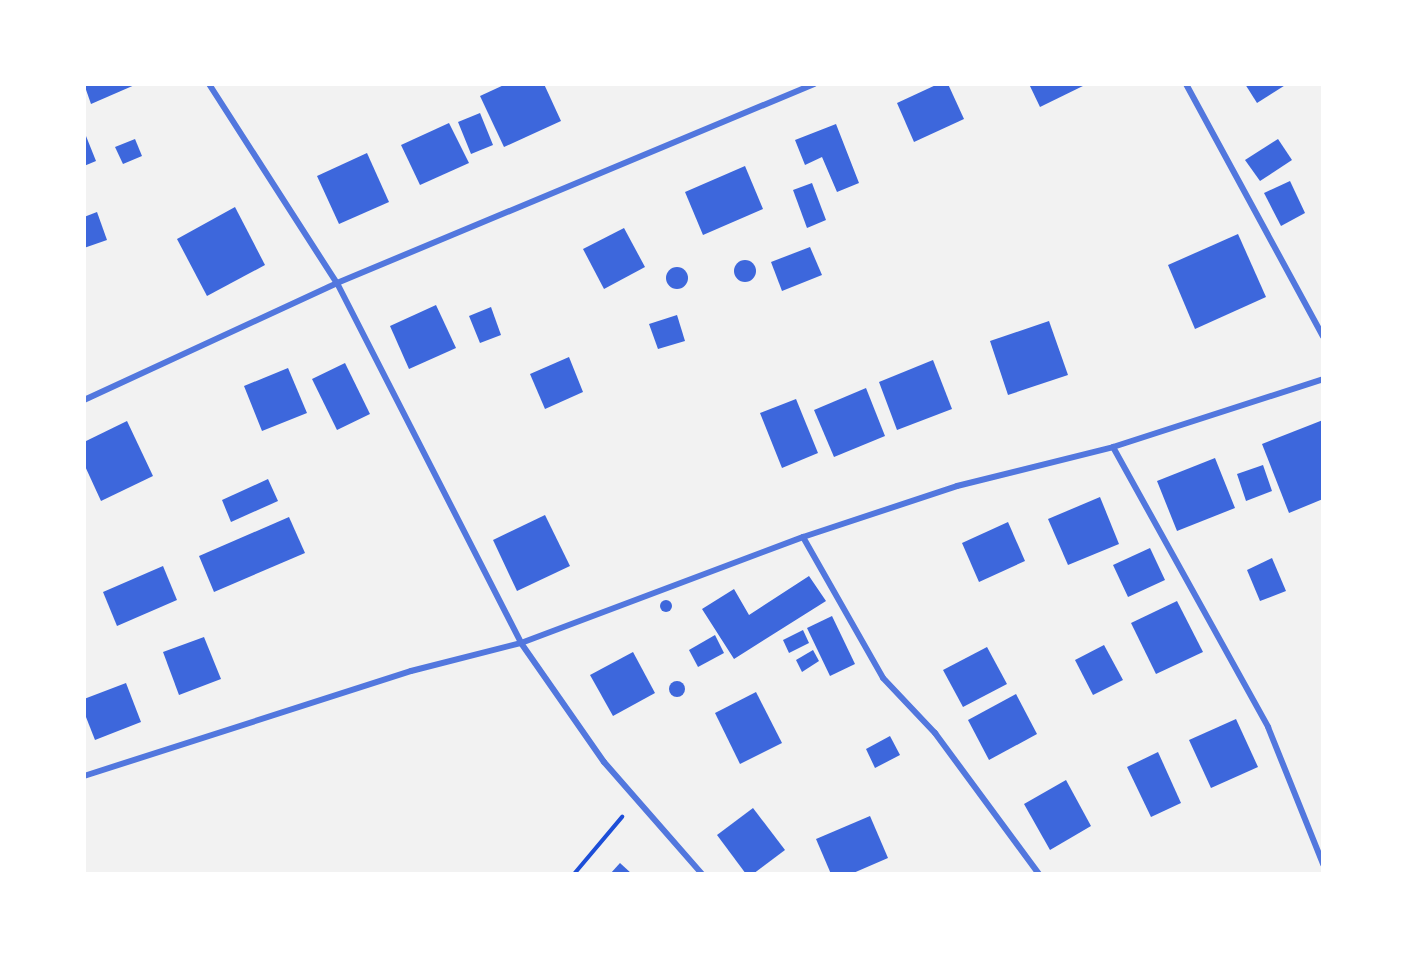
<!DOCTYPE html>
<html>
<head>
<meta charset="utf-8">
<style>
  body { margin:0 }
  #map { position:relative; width:1407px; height:958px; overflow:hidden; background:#f2f2f2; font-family:"Golos Text",sans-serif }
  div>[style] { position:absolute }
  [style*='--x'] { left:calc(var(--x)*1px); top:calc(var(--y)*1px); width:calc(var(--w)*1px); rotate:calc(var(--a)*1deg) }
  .building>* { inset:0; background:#3d67dc }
  .round { border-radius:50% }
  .path>* { height:4px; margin:-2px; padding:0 2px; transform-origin:2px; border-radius:2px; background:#1d4ed8 }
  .minor>* { height:6px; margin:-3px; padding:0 3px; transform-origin:3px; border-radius:3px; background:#5277de }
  span { translate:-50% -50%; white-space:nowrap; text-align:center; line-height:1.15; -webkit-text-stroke:4.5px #fff; paint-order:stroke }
  .frame { position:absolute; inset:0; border:86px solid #fff; pointer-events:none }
</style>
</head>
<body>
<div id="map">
  <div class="building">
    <i style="clip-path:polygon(84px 84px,137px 84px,91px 104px)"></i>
    <i style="clip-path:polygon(506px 84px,544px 84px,561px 121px,504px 147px,480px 96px)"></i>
    <i style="clip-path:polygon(938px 84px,948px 84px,964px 119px,914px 142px,897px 103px)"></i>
    <i style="clip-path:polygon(1029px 84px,1087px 84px,1040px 107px)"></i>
    <i style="clip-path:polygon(1245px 84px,1287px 84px,1257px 103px)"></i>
    <i style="clip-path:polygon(480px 113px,493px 145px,471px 154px,458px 122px)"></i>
    <i style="clip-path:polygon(449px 123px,469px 163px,420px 185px,401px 145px)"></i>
    <i style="clip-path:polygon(836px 124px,859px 183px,837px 192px,822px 157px,805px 165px,795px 140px)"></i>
    <i style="clip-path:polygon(84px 131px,96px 161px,84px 166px)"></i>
    <i style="clip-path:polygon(135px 139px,142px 156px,123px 164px,115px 147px)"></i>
    <i style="clip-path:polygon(1278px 139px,1292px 160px,1260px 181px,1245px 160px)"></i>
    <i style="clip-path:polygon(367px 153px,389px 202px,339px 224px,317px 176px)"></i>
    <i style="clip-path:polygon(745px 166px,763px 209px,703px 235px,685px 192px)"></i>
    <i style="clip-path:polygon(1290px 181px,1305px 213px,1281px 226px,1264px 193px)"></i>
    <i style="clip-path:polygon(812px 183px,826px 220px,807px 228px,793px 190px)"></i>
    <i style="clip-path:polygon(235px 207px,265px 265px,207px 296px,177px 239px)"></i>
    <i style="clip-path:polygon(97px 212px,107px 240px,84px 248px,84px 217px)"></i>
    <i style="clip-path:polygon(624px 228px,645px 267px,604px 289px,583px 249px)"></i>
    <i style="clip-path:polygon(1238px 234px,1266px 297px,1195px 329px,1168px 265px)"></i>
    <i style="clip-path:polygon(810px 247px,822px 275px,782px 291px,771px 262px)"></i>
    <i class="round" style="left:734px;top:260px;width:22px;height:22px"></i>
    <i class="round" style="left:666px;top:267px;width:22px;height:22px"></i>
    <i style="clip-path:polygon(436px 305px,456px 348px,409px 369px,390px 326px)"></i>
    <i style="clip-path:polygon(491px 307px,501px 335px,480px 343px,469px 316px)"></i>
    <i style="clip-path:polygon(677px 315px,685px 341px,658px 349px,649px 324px)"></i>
    <i style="clip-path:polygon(1049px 321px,1068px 375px,1008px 395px,990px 341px)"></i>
    <i style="clip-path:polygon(569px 357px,583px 392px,545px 409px,530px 374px)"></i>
    <i style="clip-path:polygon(933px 360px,952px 409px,897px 430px,879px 382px)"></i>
    <i style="clip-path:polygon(345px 363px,370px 414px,337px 430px,312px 379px)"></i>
    <i style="clip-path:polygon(288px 368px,307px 413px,262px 431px,244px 386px)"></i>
    <i style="clip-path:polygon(866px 388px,885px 436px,834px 457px,814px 410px)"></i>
    <i style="clip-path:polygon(796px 399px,818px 453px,782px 468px,760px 413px)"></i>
    <i style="clip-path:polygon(1323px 420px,1323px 499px,1289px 513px,1262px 444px)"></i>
    <i style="clip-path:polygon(127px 421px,153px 476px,101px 501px,84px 464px,84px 442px)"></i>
    <i style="clip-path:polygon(1215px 458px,1235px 508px,1177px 531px,1157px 481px)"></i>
    <i style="clip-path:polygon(1263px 465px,1272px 491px,1246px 501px,1237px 474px)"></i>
    <i style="clip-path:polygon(268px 479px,278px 501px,231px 522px,222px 500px)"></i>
    <i style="clip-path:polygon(1100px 497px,1119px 544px,1068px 565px,1048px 519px)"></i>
    <i style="clip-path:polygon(545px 515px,570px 566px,517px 591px,493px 540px)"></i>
    <i style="clip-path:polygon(289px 517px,305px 553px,214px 592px,199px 556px)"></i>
    <i style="clip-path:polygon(1008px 522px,1025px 561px,979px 582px,962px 543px)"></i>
    <i style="clip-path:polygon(1150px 548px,1165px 580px,1128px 597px,1113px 565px)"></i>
    <i style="clip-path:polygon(1272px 558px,1286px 591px,1260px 601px,1247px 570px)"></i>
    <i style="clip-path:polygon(163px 566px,177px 600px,117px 626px,103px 592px)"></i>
    <i style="clip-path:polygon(809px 576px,826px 601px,734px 659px,702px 609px,734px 589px,749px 615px)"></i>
    <i class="round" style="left:660px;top:600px;width:12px;height:12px"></i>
    <i style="clip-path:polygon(1177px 601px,1203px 652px,1156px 674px,1131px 623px)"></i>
    <i style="clip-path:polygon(832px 616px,855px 664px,830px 676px,807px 628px)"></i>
    <i style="clip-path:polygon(803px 630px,809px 643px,789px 653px,783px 640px)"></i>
    <i style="clip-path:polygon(715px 635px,724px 653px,698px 667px,689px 650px)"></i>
    <i style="clip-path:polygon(204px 637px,221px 679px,179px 695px,163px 652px)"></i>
    <i style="clip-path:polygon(1104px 645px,1123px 680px,1093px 695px,1075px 660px)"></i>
    <i style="clip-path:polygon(987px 647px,1007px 684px,963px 707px,943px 670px)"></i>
    <i style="clip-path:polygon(813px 650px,819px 661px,802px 672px,796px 660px)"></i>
    <i style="clip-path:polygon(633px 652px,655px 693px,613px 716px,590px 675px)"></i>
    <i class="round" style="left:669px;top:681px;width:16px;height:16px"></i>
    <i style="clip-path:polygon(126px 683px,141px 722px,95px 740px,84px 712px,84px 699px)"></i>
    <i style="clip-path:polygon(756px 692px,782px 743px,740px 764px,715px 713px)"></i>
    <i style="clip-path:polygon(1016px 694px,1037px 734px,989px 760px,968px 720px)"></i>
    <i style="clip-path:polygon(1236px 719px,1258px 767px,1211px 788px,1189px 740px)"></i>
    <i style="clip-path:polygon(890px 736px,900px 755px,875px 768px,866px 749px)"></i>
    <i style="clip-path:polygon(1158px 752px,1181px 803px,1151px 817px,1127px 767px)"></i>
    <i style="clip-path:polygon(1066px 780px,1091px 826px,1050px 850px,1024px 804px)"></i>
    <i style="clip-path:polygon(753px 808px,785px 850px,753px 874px,746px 874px,717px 835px)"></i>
    <i style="clip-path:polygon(870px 816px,888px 858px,851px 874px,831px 874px,816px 839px)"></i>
    <i style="clip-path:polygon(620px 863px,632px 874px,610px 874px)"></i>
  </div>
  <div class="path">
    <i style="--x:574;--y:874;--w:75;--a:-49.9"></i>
  </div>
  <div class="minor">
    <i style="--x:209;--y:84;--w:237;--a:57.3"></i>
    <i style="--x:337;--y:283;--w:404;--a:62.9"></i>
    <i style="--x:521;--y:643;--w:145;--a:55.1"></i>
    <i style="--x:604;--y:762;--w:149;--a:48.8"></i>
    <i style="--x:1186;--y:84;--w:287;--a:61.5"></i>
    <i style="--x:84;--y:400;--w:279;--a:-24.8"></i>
    <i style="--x:337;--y:283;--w:517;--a:-22.65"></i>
    <i style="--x:1113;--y:447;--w:320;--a:61"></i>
    <i style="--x:1268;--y:727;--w:148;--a:68.1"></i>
    <i style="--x:803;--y:537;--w:162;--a:60.4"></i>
    <i style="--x:883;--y:678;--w:76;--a:46.6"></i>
    <i style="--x:935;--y:733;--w:175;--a:53.6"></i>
    <i style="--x:84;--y:776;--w:343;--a:-17.8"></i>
    <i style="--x:411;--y:671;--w:114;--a:-14.3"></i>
    <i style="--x:521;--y:643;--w:301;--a:-20.6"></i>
    <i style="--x:803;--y:537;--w:162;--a:-18.3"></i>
    <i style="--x:957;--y:486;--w:161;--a:-14"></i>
    <i style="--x:1113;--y:447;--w:221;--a:-17.9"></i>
  </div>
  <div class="frame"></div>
</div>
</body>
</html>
